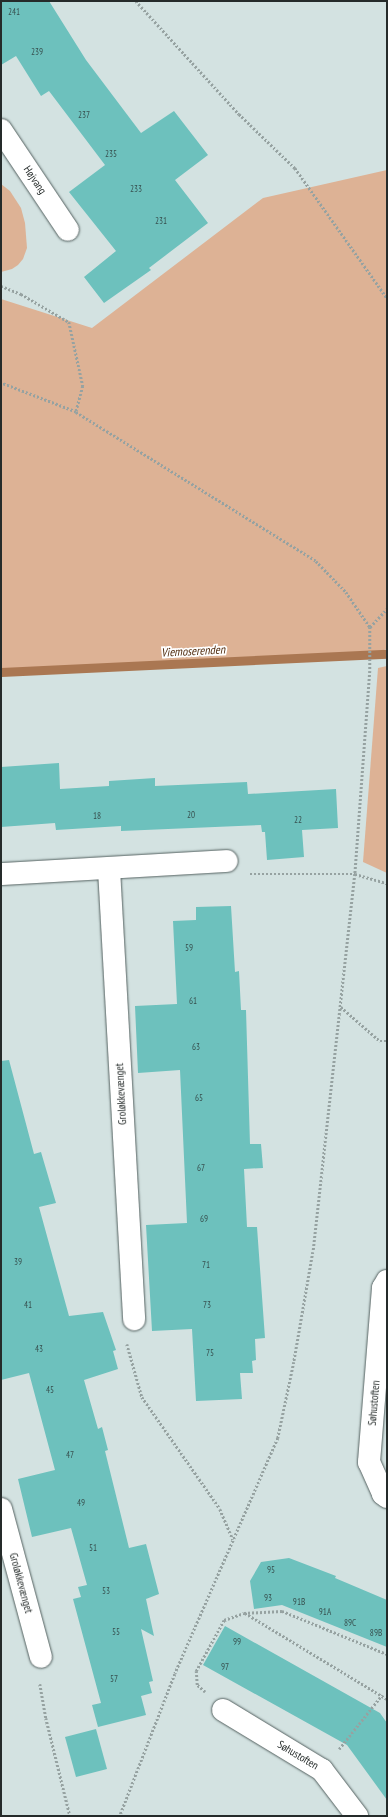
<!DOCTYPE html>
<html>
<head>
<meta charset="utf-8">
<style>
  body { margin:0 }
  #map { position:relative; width:388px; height:1817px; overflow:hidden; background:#d3e2e1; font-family:"PT Sans Narrow",sans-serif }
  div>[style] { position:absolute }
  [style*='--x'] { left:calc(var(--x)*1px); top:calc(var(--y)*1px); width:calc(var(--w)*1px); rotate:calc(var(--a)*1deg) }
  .green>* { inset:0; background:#ddb295 }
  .stream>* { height:9px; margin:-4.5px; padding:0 4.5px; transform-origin:4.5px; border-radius:4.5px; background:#aa7752 }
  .building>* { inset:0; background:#6dc1bd }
  .path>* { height:2.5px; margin-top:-1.25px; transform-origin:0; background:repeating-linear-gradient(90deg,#96a2a1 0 2px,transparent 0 4px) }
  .roads { filter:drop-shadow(0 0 1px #556261) drop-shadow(0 0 1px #556261) }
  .minor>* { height:22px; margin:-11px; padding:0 11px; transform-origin:11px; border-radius:11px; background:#fff }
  span { translate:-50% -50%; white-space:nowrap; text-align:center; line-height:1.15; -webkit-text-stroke:3.5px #fff; paint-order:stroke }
  .number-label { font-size:9px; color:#37504f }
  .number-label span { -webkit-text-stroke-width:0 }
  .street-label { font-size:11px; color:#252b2a }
  .water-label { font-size:12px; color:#502c0f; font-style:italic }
  .frame { position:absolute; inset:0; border:2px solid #252b2a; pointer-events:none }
</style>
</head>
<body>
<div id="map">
  <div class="green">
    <i style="clip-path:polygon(387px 170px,387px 649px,357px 658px,1px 673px,1px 299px,92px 328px,263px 198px)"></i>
    <i style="clip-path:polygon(1px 184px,10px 191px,21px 208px,25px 223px,27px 248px,23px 259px,18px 265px,12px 269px,1px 272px)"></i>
    <i style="clip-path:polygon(387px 666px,387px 873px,363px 862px,378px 668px)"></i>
  </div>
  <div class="stream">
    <i style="--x:1;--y:672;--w:386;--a:-2.7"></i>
  </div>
  <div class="building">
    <i style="clip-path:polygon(1px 1px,49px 1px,86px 60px,141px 133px,174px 111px,208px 155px,175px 180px,208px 223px,149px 268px,151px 270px,104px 303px,84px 277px,116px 251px,69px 192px,105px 165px,49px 91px,41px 96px,16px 56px,1px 65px)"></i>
    <i style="clip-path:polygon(59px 763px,60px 789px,109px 786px,109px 781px,155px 778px,155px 786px,247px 782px,248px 794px,336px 789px,338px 828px,302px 830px,304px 857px,267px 860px,265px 832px,262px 832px,261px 825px,121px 831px,121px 826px,56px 830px,55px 823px,1px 827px,1px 767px)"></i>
    <i style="clip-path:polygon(231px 906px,235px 972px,239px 971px,241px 1010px,246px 1010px,250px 1144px,261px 1144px,263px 1168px,244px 1169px,247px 1227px,257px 1227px,265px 1338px,255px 1339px,256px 1360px,252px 1361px,253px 1373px,240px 1373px,242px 1399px,196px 1401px,192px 1329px,152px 1331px,146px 1225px,187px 1223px,180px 1070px,138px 1073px,135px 1006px,177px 1004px,173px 921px,196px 920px,196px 907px)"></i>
    <i style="clip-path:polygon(9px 1060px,34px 1154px,41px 1152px,56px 1203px,39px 1207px,69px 1316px,103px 1312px,116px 1350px,113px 1351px,118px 1369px,84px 1380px,98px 1429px,102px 1427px,108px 1450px,105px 1451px,129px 1548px,146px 1544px,159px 1594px,146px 1599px,154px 1636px,141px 1629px,153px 1681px,149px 1682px,152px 1693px,141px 1696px,146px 1715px,98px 1727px,92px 1705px,101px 1703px,73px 1599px,81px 1597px,78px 1587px,87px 1585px,71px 1528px,32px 1537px,18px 1479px,55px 1470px,29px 1373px,1px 1380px,1px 1061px)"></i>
    <i style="clip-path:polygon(289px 1558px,336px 1576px,335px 1578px,387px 1600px,387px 1647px,282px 1605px,254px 1609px,250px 1581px,261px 1562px)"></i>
    <i style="clip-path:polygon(225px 1626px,380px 1713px,387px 1723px,387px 1800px,347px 1745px,203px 1665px)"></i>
    <i style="clip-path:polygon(96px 1729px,107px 1769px,76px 1777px,65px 1737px)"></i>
  </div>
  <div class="path">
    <i style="--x:136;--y:1;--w:153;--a:47.7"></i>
    <i style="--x:239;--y:114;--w:78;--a:44"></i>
    <i style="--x:295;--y:168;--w:159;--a:54.7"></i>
    <i style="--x:1;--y:286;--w:22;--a:22"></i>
    <i style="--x:21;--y:294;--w:56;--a:30.3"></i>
    <i style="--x:69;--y:322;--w:66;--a:77.7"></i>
    <i style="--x:83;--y:386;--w:27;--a:105"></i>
    <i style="--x:76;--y:412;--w:80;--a:-158.9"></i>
    <i style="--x:76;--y:412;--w:282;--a:31.8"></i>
    <i style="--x:316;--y:561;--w:43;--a:45.9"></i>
    <i style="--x:346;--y:592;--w:42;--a:55.6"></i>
    <i style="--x:370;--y:627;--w:44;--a:90"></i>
    <i style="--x:370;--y:671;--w:204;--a:94.2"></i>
    <i style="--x:355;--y:874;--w:380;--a:96.3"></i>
    <i style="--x:313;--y:1252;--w:112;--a:99.8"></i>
    <i style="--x:294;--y:1362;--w:78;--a:101.9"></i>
    <i style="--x:278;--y:1438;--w:257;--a:113.6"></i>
    <i style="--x:175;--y:1674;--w:152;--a:111.2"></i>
    <i style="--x:370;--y:627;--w:25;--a:-47"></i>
    <i style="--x:250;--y:874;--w:105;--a:0"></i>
    <i style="--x:355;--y:874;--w:33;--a:16"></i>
    <i style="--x:341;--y:1007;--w:52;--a:41.1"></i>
    <i style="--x:380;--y:1041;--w:7;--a:0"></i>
    <i style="--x:127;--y:1344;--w:55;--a:74.2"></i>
    <i style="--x:142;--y:1397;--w:136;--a:55.1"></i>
    <i style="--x:220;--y:1509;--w:33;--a:67"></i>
    <i style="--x:245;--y:1613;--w:166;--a:31.2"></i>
    <i style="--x:40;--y:1684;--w:35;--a:80"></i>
    <i style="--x:46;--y:1718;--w:101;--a:76.2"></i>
    <i style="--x:205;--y:1692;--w:11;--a:-139"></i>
    <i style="--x:197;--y:1685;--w:14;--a:-94"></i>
    <i style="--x:196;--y:1671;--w:58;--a:-61.2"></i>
    <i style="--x:224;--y:1620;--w:21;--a:-19"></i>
    <i style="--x:244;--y:1613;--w:38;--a:-3"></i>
    <i style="--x:282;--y:1611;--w:113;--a:22.3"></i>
    <i style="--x:339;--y:1749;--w:69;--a:-51.5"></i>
  </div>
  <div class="roads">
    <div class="minor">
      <i style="--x:1;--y:130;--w:120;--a:56.2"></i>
      <i style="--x:109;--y:869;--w:451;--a:86.8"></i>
      <i style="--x:1;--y:874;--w:226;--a:-3.3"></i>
      <i style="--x:387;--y:1281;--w:8;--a:120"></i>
      <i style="--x:383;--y:1288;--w:175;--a:94.6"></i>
      <i style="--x:369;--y:1462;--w:35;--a:66"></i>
      <i style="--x:383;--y:1494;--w:5;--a:37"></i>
      <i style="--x:1;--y:1509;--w:153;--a:74.9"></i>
      <i style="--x:223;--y:1710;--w:116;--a:31.2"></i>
      <i style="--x:322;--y:1770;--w:58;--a:52.7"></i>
    </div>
  </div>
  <div class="number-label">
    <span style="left:14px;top:12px">241</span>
    <span style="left:37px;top:52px">239</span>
    <span style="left:84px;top:115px">237</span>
    <span style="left:111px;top:154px">235</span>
    <span style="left:136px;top:189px">233</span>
    <span style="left:161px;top:221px">231</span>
    <span style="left:191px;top:815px">20</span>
    <span style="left:97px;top:816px">18</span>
    <span style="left:298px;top:820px">22</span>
    <span style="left:189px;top:948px">59</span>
    <span style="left:193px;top:1001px">61</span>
    <span style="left:196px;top:1047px">63</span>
    <span style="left:199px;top:1098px">65</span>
    <span style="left:201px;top:1168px">67</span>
    <span style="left:204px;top:1219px">69</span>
    <span style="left:18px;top:1262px">39</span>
    <span style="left:206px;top:1265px">71</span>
    <span style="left:28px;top:1305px">41</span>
    <span style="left:207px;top:1305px">73</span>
    <span style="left:39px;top:1349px">43</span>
    <span style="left:210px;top:1353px">75</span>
    <span style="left:50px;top:1390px">45</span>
    <span style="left:70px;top:1455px">47</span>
    <span style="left:81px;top:1503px">49</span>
    <span style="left:93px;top:1548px">51</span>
    <span style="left:271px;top:1570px">95</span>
    <span style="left:106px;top:1591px">53</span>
    <span style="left:268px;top:1598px">93</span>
    <span style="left:299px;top:1602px">91B</span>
    <span style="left:325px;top:1612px">91A</span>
    <span style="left:350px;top:1623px">89C</span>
    <span style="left:116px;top:1632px">55</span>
    <span style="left:376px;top:1633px">89B</span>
    <span style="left:237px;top:1642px">99</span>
    <span style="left:225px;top:1667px">97</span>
    <span style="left:114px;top:1679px">57</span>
  </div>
  <div class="street-label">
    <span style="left:35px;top:180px;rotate:56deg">Højvang</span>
    <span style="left:121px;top:1094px;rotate:-93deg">Groløkkevænget</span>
    <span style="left:374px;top:1403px;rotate:-85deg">Søhustoften</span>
    <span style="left:21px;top:1583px;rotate:75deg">Groløkkevænget</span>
    <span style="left:298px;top:1755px;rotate:31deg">Søhustoften</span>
  </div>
  <div class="water-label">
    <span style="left:193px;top:651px;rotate:-3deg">Viemoserenden</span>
  </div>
  <div class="frame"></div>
</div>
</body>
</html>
